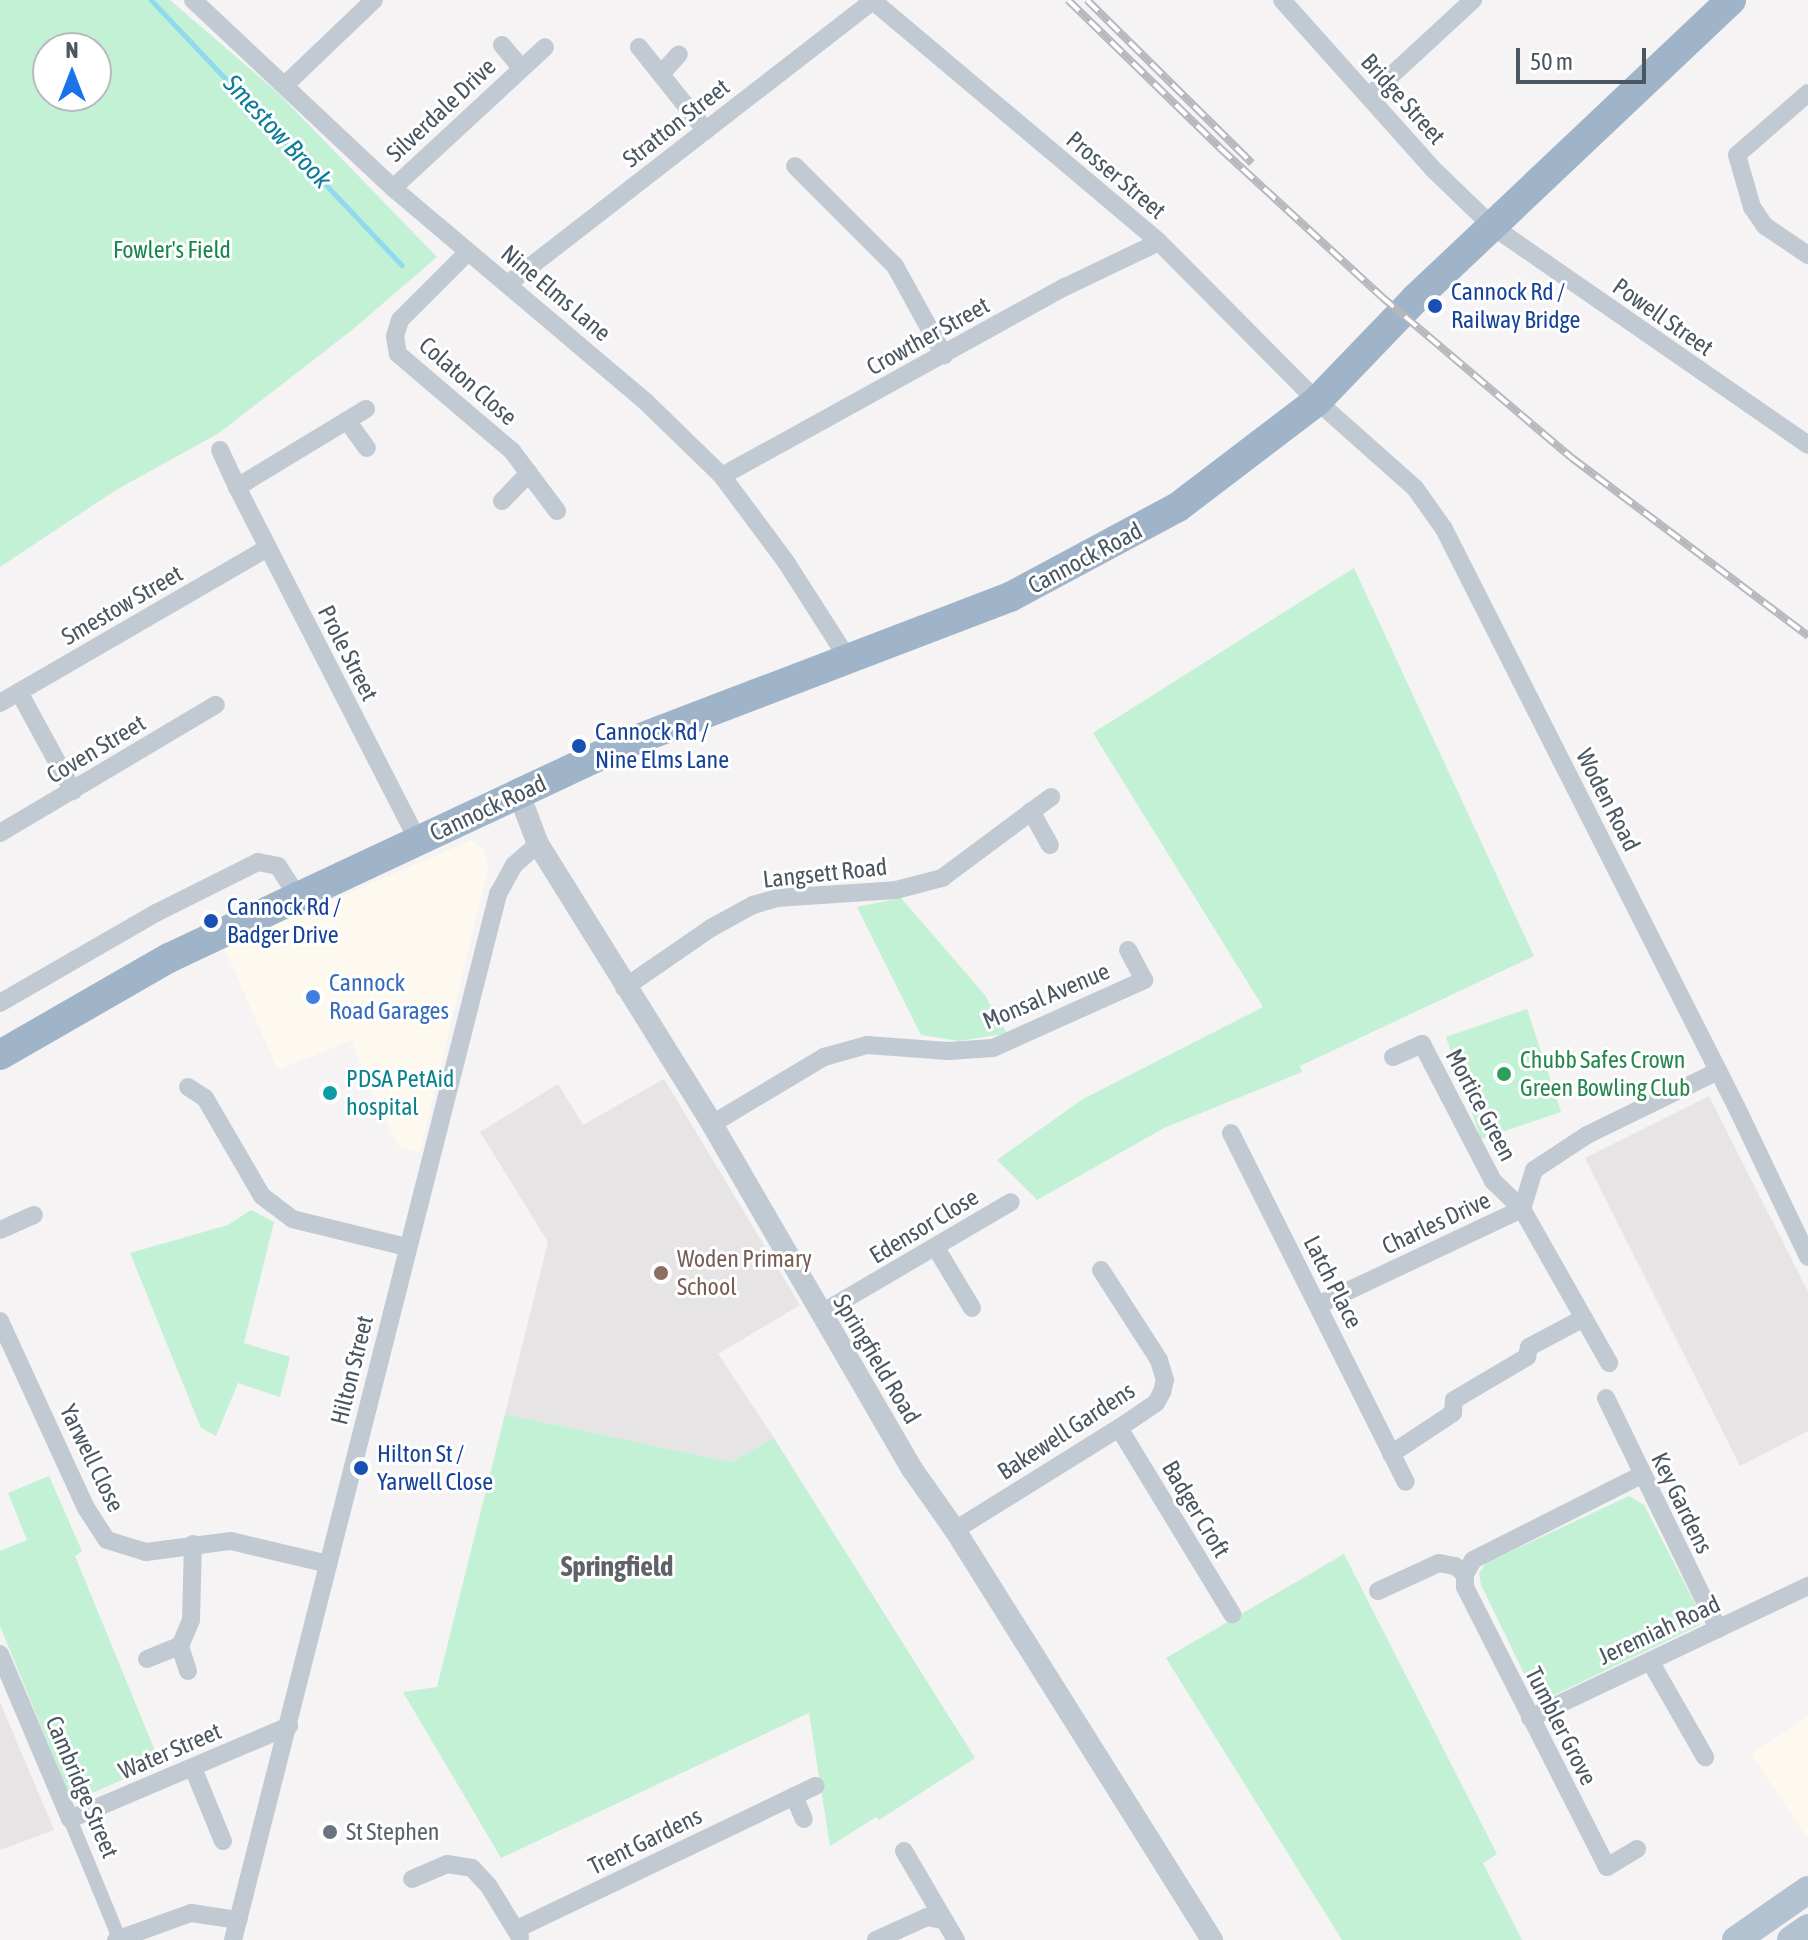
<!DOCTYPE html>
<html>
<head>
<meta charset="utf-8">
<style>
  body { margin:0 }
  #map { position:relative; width:1808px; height:1940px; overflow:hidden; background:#f5f3f3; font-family:"Asap Condensed",sans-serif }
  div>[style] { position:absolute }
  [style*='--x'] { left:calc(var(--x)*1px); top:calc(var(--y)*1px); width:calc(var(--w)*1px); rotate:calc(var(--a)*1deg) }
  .commercial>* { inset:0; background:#fdf9ef }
  .education>* { inset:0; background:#e6e4e5 }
  .green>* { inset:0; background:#c3f1d5 }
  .stream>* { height:5px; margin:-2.5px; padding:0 2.5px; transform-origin:2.5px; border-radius:2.5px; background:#90daee }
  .pedestrian>* { height:14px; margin:-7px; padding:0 7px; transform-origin:7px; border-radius:7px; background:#c1cad2 }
  .minor>* { height:18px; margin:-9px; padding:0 9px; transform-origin:9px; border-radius:9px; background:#c1cad2 }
  .tertiary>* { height:22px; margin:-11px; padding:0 11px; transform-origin:11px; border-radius:11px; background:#c1cad2 }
  .primary>* { height:28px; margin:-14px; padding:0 14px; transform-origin:14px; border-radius:14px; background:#b3c2d1 }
  .trunk>* { height:30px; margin:-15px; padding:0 15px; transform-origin:15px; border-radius:15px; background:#9fb4c9 }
  .rail>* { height:8px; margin-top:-4px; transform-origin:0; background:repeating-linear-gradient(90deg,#fff 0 15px,#b5b8bd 0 30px); box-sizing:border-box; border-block:2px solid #b5b8bd }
  .dots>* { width:22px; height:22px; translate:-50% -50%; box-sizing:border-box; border:4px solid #fff; border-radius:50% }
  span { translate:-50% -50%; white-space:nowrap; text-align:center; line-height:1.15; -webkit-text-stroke:6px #fff; paint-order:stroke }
  .street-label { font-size:24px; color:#4a5661 }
  .park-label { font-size:24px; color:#17864f }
  .transit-label { font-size:24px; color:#164399 }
  .left { translate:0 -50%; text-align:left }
  .shop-label { font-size:24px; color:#366cbe }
  .leisure-label { font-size:24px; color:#27864d }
  .culture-label { font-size:24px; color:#0d838f }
  .education-label { font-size:24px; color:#785e54 }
  .worship-label { font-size:24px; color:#5b616d }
  .water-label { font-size:26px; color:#0c7c9b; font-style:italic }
  .quarter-label { font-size:28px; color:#5f6368; font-weight:700 }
  .north { position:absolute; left:32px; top:32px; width:80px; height:80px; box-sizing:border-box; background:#fff; border:2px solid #b7bbc0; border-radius:50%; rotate:0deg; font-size:22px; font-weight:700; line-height:32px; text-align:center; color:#4a5661 }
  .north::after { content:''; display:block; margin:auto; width:28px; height:36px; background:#1a73e8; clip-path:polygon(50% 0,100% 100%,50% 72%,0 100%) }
  .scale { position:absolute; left:1516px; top:48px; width:130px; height:36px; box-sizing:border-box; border:4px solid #4a5661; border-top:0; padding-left:10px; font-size:24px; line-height:28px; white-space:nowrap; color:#4a5661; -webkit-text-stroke:6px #fff; paint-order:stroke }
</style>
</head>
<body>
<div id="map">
  <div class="commercial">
    <i style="clip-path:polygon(472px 840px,484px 850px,488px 869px,420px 1152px,399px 1147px,369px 1087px,352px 1040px,278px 1070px,224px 947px)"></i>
    <i style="clip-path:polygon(1808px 1717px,1808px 1840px,1751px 1754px)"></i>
  </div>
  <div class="education">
    <i style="clip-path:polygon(664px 1079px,800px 1305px,718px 1354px,774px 1438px,731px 1462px,505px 1414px,548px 1242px,480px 1132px,558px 1084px,583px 1125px)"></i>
    <i style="clip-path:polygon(1709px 1096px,1808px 1292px,1808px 1431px,1740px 1466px,1585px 1158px)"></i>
    <i style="clip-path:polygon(0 1702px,54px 1830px,0 1850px)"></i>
  </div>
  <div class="green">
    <i style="clip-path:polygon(evenodd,0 0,170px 0,278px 93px,437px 257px,352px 330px,219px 433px,116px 490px,0 567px,0 0,48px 48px,96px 48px,96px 96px,48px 96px,48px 48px)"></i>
    <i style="clip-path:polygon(1354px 568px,1534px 956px,1300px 1066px,1302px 1072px,1164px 1128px,1037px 1200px,997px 1160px,1083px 1099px,1263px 1007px,1093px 733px)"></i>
    <i style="clip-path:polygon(901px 898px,984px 994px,1006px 1031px,1004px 1034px,959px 1041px,921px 1035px,857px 907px)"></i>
    <i style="clip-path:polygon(1527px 1009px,1561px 1112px,1481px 1139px,1446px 1037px)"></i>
    <i style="clip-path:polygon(251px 1210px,274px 1222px,244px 1343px,290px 1357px,280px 1397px,238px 1383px,216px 1436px,201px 1428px,130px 1253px,228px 1225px)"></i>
    <i style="clip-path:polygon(505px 1414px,731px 1462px,774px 1438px,975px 1758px,879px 1820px,876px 1817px,830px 1846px,809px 1713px,501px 1858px,403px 1692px,437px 1687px)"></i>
    <i style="clip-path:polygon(49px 1476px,82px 1551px,75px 1556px,160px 1763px,72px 1802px,0 1626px,0 1551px,27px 1540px,8px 1493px)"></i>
    <i style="clip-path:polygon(1629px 1496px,1644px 1505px,1701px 1615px,1700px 1625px,1544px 1700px,1537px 1700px,1481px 1585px,1479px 1573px,1486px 1563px)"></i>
    <i style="clip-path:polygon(1344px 1554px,1497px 1854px,1483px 1863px,1522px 1940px,1342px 1940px,1166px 1658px)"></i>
  </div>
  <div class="stream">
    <i style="--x:151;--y:0;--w:365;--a:46.6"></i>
  </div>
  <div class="pedestrian">
    <i style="--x:70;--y:1819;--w:129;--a:67.6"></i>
  </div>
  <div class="minor">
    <i style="--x:193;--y:0;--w:274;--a:43.2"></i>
    <i style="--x:393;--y:188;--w:330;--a:40.2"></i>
    <i style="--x:645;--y:401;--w:107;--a:44.2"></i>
    <i style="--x:722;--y:476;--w:107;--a:53.3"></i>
    <i style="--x:786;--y:562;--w:115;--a:57.4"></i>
    <i style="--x:872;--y:0;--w:375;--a:40.1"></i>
    <i style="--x:1159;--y:242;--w:224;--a:45.2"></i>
    <i style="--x:1317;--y:401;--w:131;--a:41.6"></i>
    <i style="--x:1415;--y:488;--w:50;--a:54.7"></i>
    <i style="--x:1444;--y:529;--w:647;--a:63.16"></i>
    <i style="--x:1736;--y:1106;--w:167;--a:64.5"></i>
    <i style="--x:1282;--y:0;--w:228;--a:48.2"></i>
    <i style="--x:1434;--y:170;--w:81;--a:44"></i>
    <i style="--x:1492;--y:226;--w:384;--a:34.7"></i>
    <i style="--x:502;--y:45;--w:30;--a:50"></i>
    <i style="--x:639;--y:47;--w:107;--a:51.4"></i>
    <i style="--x:662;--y:73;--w:25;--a:-48"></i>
    <i style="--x:285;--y:85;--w:123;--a:-43.7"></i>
    <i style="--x:1808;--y:93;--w:94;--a:138.9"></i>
    <i style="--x:1737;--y:155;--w:54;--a:73.9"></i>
    <i style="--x:1752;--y:207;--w:23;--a:56"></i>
    <i style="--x:1765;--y:226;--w:52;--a:34"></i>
    <i style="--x:1369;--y:96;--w:142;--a:-42.7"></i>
    <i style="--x:795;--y:166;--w:141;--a:45"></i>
    <i style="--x:895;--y:266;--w:102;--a:61.2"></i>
    <i style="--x:393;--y:188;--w:207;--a:-42.8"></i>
    <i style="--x:468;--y:252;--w:96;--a:135"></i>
    <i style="--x:400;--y:320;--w:17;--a:107"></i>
    <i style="--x:395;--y:336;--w:18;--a:81"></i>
    <i style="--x:398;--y:354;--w:150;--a:40.4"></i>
    <i style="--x:512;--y:451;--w:75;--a:53.1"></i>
    <i style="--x:509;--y:283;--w:460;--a:-37.8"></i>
    <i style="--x:366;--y:409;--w:151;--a:148.8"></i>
    <i style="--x:237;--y:487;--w:398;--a:62.9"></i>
    <i style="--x:348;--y:422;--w:32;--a:54"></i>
    <i style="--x:220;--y:450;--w:41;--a:65.3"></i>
    <i style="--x:722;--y:476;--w:392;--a:-28.9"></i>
    <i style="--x:1065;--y:287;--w:104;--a:-25.6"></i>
    <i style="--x:502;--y:501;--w:39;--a:-46"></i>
    <i style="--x:19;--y:692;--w:113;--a:61.4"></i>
    <i style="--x:0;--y:703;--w:309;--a:-30.1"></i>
    <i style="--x:1031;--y:811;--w:39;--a:61"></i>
    <i style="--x:0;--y:833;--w:251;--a:-30.7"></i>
    <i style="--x:624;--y:988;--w:106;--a:-34.6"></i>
    <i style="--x:711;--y:928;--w:48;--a:-28.7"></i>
    <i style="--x:753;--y:905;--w:25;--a:-16"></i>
    <i style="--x:777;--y:898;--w:119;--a:-3.8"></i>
    <i style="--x:896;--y:890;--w:48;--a:-14.6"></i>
    <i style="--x:942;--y:878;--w:136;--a:-36.6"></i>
    <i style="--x:0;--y:1003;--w:180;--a:-30"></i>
    <i style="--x:156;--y:913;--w:114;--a:-26.6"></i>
    <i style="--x:258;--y:862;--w:20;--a:11"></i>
    <i style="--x:278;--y:866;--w:37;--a:57"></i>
    <i style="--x:1393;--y:1057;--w:32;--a:-24"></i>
    <i style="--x:1422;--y:1044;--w:154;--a:62.6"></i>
    <i style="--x:1493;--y:1181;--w:40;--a:44"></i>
    <i style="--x:1522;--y:1209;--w:177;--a:60.5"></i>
    <i style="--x:188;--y:1087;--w:20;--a:33"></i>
    <i style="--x:205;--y:1098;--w:113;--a:59.8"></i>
    <i style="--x:262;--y:1196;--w:38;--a:37"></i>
    <i style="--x:292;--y:1219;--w:118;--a:13.7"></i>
    <i style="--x:712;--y:1124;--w:131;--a:-30.9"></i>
    <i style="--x:824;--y:1057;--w:45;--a:-15.6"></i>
    <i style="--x:867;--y:1045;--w:81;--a:4.2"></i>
    <i style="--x:948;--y:1051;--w:45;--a:-3.8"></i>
    <i style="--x:993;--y:1048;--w:166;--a:-24.2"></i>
    <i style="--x:1144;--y:980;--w:34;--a:-118"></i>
    <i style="--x:1231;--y:1133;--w:390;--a:63.4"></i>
    <i style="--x:0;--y:1230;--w:37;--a:-24"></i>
    <i style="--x:936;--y:1248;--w:70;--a:59"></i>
    <i style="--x:1318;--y:1305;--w:225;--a:-25.2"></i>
    <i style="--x:1522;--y:1209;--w:41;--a:-72.9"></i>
    <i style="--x:1534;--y:1170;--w:64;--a:-33.4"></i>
    <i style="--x:1587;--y:1135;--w:146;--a:-26"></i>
    <i style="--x:820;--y:1314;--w:221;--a:-30.4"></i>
    <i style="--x:0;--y:1321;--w:206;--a:65.3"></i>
    <i style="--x:86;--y:1508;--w:38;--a:57"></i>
    <i style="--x:107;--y:1540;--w:41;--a:17.1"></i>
    <i style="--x:146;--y:1552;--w:86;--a:-7.4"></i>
    <i style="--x:231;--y:1541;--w:100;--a:13.3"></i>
    <i style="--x:1606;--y:1398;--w:257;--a:64.1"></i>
    <i style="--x:1119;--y:1428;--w:218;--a:58.7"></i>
    <i style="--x:1391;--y:1454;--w:74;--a:-33.5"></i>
    <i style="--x:1453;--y:1413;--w:13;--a:-86"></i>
    <i style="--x:1454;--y:1400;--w:85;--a:-30.5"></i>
    <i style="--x:1527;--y:1357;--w:10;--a:-79"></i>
    <i style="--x:1529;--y:1347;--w:62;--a:-27.8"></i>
    <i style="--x:955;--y:1530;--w:193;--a:-31.9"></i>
    <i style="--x:1119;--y:1428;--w:45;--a:-34"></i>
    <i style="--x:1156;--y:1403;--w:13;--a:-61"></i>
    <i style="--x:1162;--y:1392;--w:12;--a:-76"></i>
    <i style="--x:1165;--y:1380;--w:21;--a:-107"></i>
    <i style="--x:1159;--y:1360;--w:107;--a:-122.8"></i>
    <i style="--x:1378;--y:1591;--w:67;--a:-24.7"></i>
    <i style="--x:1439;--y:1563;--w:16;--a:11"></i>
    <i style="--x:1455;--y:1566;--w:13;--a:39"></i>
    <i style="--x:0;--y:1654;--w:179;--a:67"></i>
    <i style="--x:70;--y:1819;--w:238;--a:-23"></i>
    <i style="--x:147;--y:1659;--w:35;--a:-22"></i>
    <i style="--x:1650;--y:1661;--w:111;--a:60.2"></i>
    <i style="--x:188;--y:1671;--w:26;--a:-108"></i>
    <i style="--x:180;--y:1646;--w:28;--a:-67"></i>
    <i style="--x:191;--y:1620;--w:76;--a:-88.5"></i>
    <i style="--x:1530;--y:1718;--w:308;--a:-25.4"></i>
    <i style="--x:193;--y:1768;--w:79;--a:67.7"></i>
    <i style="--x:794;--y:1796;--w:25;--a:67"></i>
    <i style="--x:1637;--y:1849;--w:35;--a:149"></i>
    <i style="--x:1607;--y:1867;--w:314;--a:-116.9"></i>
    <i style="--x:1465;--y:1587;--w:13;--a:-90"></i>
    <i style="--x:1465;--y:1574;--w:16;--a:-60"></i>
    <i style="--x:1473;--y:1560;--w:188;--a:-26.8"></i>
    <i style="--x:904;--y:1851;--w:103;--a:59.7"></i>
    <i style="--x:412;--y:1879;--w:38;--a:-23"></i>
    <i style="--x:447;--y:1864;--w:25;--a:9"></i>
    <i style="--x:472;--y:1868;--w:23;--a:47"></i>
    <i style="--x:488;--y:1885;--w:61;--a:58.4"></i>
    <i style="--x:517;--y:1929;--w:331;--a:-25.6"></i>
    <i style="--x:116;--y:1940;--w:80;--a:-19.8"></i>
    <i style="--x:191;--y:1913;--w:48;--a:8.5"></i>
    <i style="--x:233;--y:1940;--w:1079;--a:-75.78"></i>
    <i style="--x:498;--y:894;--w:33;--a:-61"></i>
    <i style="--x:514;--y:865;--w:32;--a:-41"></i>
    <i style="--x:876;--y:1940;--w:56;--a:-24.3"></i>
    <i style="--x:927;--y:1917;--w:16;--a:11"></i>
  </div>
  <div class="tertiary">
    <i style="--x:519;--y:794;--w:53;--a:69.2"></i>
    <i style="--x:538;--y:844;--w:330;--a:58.1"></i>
    <i style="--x:712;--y:1124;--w:399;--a:59.9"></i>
    <i style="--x:912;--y:1469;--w:75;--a:54.8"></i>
    <i style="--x:955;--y:1530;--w:484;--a:57.9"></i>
  </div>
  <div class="primary">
    <i style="--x:1736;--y:1940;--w:88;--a:-34.8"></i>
    <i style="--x:1791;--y:1940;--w:21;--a:-35"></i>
  </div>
  <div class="trunk">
    <i style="--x:0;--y:1055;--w:195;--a:-29.9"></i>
    <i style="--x:169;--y:958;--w:143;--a:-25.3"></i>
    <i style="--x:298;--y:897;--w:361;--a:-25.1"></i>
    <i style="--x:625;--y:744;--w:412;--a:-20.9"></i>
    <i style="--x:1010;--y:597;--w:191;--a:-28.2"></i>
    <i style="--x:1178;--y:507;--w:175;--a:-37.3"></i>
    <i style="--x:1317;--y:401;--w:141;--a:-46.1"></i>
    <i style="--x:1415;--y:299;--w:435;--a:-43.4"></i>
  </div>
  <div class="rail">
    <i style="--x:1068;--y:0;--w:212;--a:44.2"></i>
    <i style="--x:1220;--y:148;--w:220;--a:42.6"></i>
    <i style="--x:1382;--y:297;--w:249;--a:40.3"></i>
    <i style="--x:1572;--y:458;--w:296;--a:37"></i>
    <i style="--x:1087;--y:0;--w:232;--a:44.7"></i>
  </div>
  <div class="dots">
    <i style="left:1435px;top:306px;background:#1a4fb4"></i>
    <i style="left:579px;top:746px;background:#1a4fb4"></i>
    <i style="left:211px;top:921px;background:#1a4fb4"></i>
    <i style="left:313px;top:997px;background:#3f7fe0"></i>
    <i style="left:1504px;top:1074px;background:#2e9e5b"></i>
    <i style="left:330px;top:1093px;background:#0f9aa8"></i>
    <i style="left:661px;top:1273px;background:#8d6e63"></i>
    <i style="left:361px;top:1468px;background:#1a4fb4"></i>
    <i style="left:330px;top:1832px;background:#6b7280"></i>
  </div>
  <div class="street-label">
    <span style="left:1403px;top:99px;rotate:48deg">Bridge Street</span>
    <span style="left:441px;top:110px;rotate:-43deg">Silverdale Drive</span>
    <span style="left:676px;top:123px;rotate:-38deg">Stratton Street</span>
    <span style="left:1116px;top:175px;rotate:40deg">Prosser Street</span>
    <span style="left:556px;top:293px;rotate:40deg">Nine Elms Lane</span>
    <span style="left:1663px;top:317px;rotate:35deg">Powell Street</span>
    <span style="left:928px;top:336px;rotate:-29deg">Crowther Street</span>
    <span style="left:468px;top:381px;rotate:41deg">Colaton Close</span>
    <span style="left:1085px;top:558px;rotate:-28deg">Cannock Road</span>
    <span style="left:122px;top:605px;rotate:-30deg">Smestow Street</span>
    <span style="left:348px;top:653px;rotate:63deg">Prole Street</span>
    <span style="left:96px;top:749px;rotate:-31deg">Coven Street</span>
    <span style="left:1608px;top:800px;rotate:63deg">Woden Road</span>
    <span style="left:488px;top:808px;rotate:-25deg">Cannock Road</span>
    <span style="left:825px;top:873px;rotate:-6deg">Langsett Road</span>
    <span style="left:1046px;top:996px;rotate:-23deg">Monsal Avenue</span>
    <span style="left:1481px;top:1105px;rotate:62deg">Mortice Green</span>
    <span style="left:1436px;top:1223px;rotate:-25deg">Charles Drive</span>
    <span style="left:924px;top:1226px;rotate:-31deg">Edensor Close</span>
    <span style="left:1333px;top:1282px;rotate:63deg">Latch Place</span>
    <span style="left:877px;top:1359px;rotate:59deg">Springfield Road</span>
    <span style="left:352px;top:1370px;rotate:-76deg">Hilton Street</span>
    <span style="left:1066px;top:1431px;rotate:-33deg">Bakewell Gardens</span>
    <span style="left:92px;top:1458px;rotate:64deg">Yarwell Close</span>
    <span style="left:1682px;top:1503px;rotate:64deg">Key Gardens</span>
    <span style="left:1196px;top:1509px;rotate:59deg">Badger Croft</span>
    <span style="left:1659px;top:1630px;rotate:-25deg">Jeremiah Road</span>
    <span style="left:1561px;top:1726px;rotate:63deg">Tumbler Grove</span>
    <span style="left:170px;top:1751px;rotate:-23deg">Water Street</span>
    <span style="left:82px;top:1787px;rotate:67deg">Cambridge Street</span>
    <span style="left:645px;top:1841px;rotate:-26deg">Trent Gardens</span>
  </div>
  <div class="park-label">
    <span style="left:172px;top:250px">Fowler's Field</span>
  </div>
  <div class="transit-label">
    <span class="left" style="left:1451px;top:306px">Cannock Rd /<br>Railway Bridge</span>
    <span class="left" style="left:595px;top:746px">Cannock Rd /<br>Nine Elms Lane</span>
    <span class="left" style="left:227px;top:921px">Cannock Rd /<br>Badger Drive</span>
    <span class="left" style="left:377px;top:1468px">Hilton St /<br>Yarwell Close</span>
  </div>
  <div class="shop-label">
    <span class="left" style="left:329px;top:997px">Cannock<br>Road Garages</span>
  </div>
  <div class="leisure-label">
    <span class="left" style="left:1520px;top:1074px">Chubb Safes Crown<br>Green Bowling Club</span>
  </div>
  <div class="culture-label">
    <span class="left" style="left:346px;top:1093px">PDSA PetAid<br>hospital</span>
  </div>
  <div class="education-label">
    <span class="left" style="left:677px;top:1273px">Woden Primary<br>School</span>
  </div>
  <div class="worship-label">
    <span class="left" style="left:346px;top:1832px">St Stephen</span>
  </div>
  <div class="water-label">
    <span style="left:277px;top:132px;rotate:47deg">Smestow Brook</span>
  </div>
  <div class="quarter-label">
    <span style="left:617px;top:1566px">Springfield</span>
  </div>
  <div class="north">N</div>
  <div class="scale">50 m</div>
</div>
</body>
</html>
